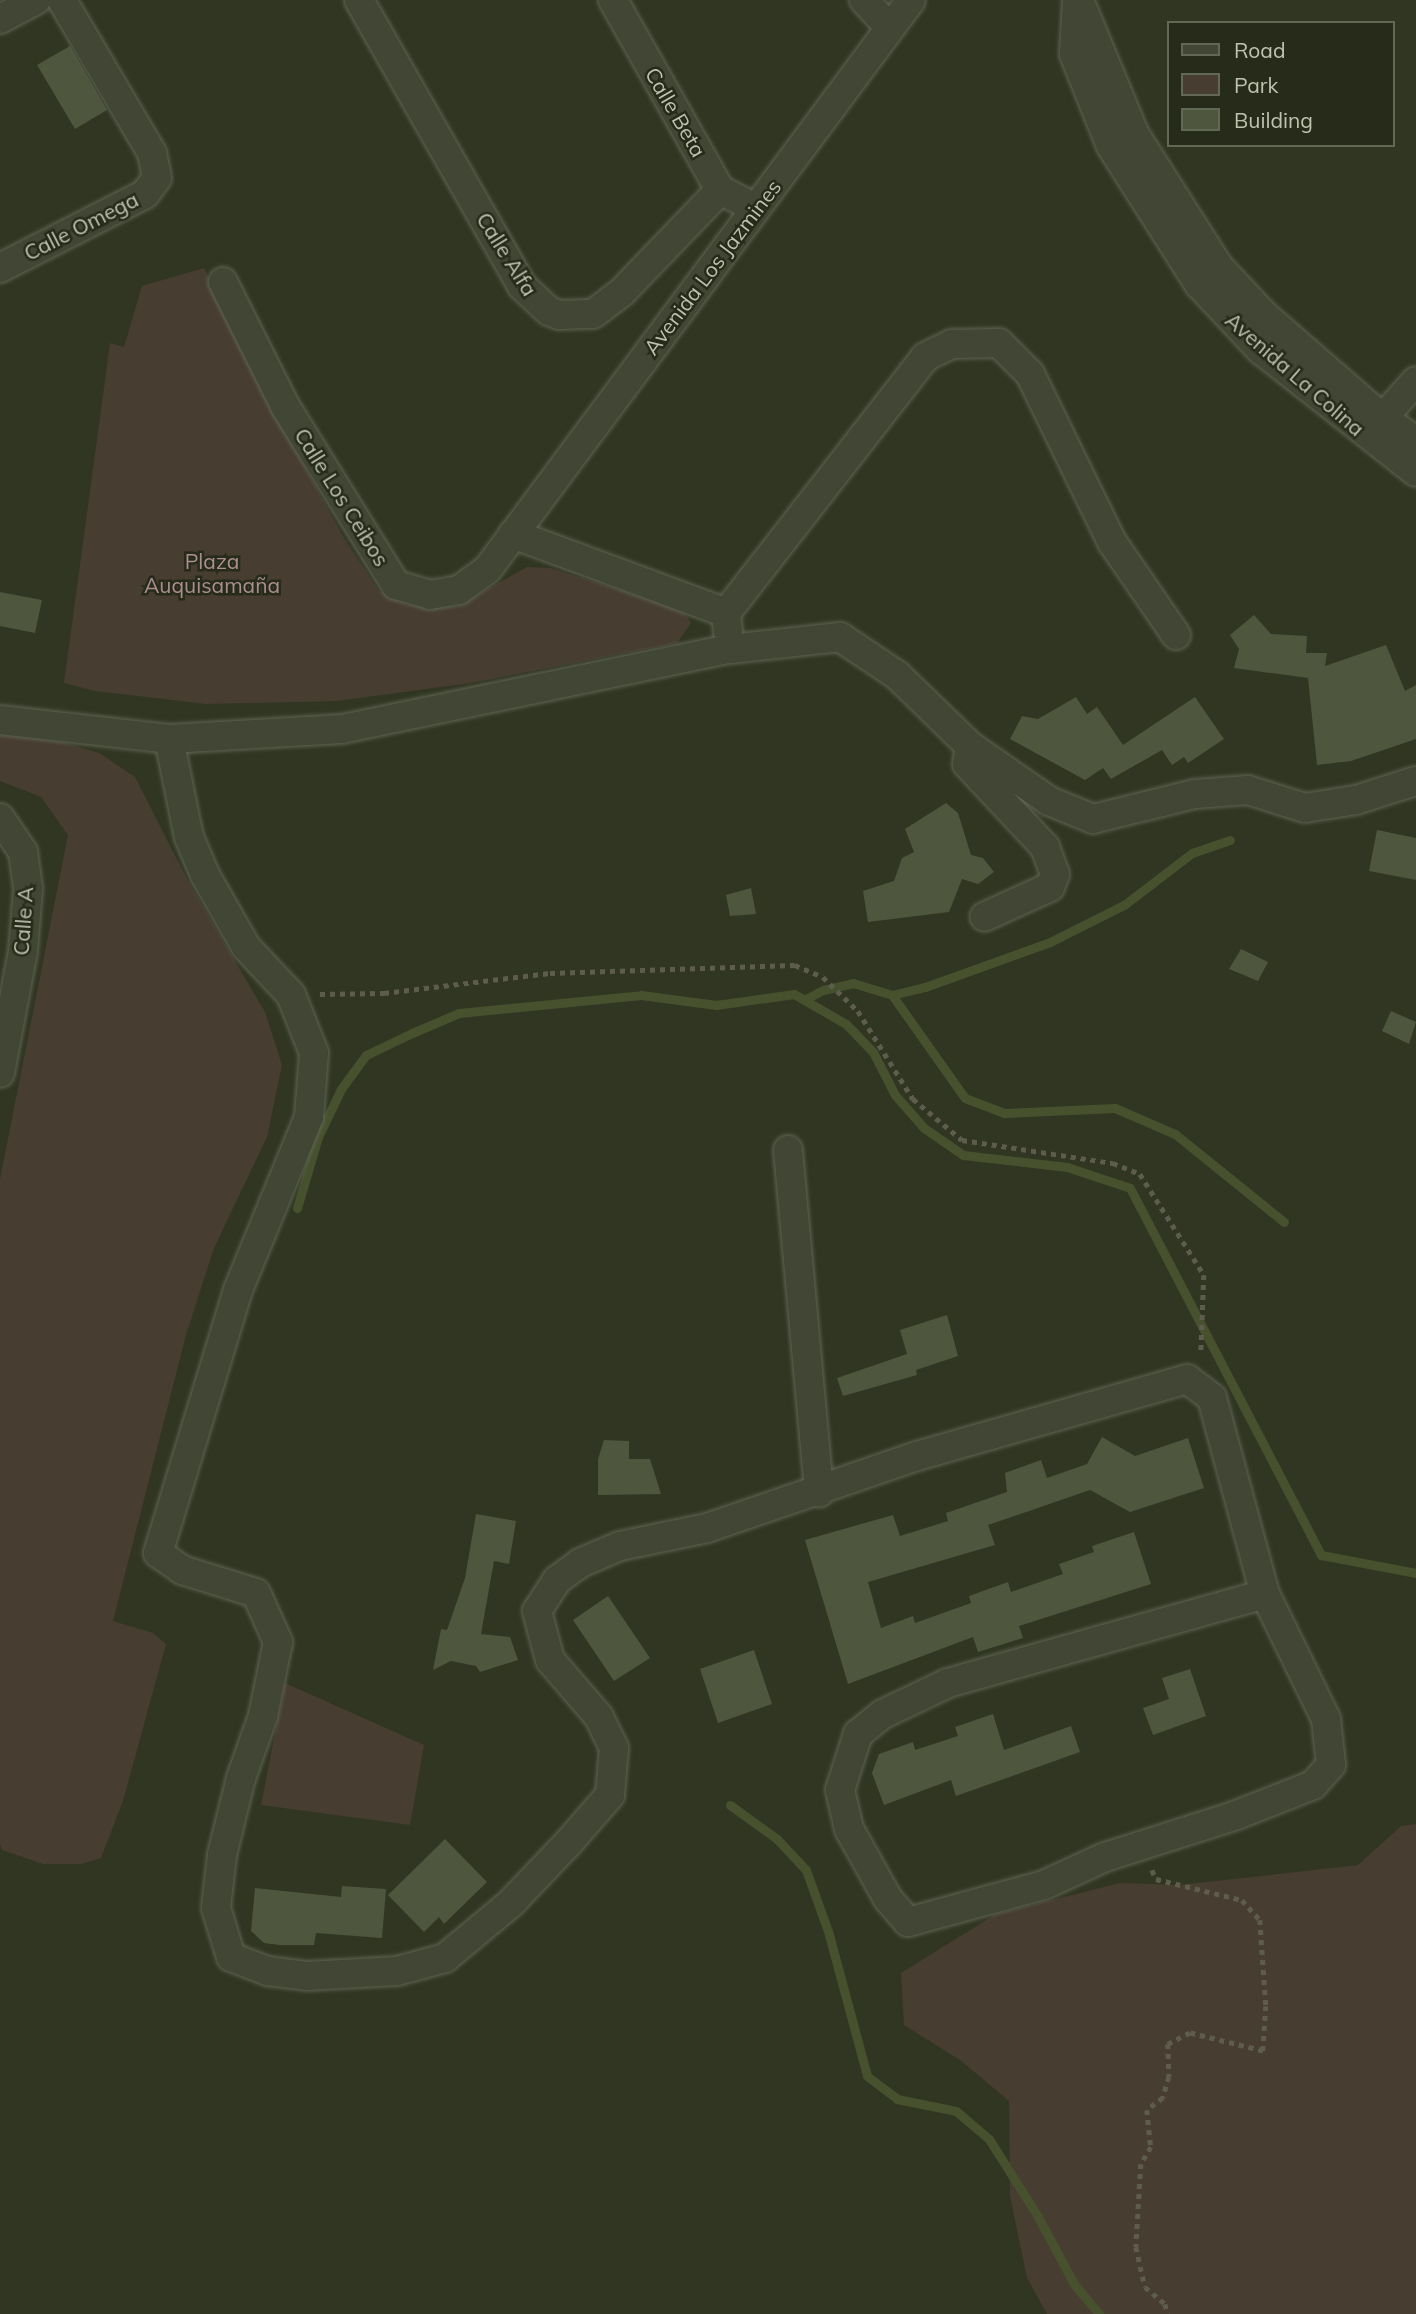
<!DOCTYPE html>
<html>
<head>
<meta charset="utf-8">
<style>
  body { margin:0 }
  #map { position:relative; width:1416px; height:2314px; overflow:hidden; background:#303622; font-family:Mulish,sans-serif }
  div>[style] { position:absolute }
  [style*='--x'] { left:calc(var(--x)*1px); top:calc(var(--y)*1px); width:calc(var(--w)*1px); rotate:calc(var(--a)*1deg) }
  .green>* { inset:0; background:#473d30 }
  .stream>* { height:9px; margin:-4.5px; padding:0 4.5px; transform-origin:4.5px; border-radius:4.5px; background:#47512e }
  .building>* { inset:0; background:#4f563e }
  .path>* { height:4.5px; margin-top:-2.25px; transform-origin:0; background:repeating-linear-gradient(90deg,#5e5c4c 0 5px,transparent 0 10px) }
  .roads { filter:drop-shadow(0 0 2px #5f6452) drop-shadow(0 0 2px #5f6452) }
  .minor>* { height:28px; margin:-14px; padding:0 14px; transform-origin:14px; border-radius:14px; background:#414635 }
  span { translate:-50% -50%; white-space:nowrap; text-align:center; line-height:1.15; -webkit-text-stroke:5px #262b1a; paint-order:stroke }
  .street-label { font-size:21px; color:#bdc3af }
  .park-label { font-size:21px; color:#ac8e91 }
  .legend { position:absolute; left:1167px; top:21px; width:228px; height:126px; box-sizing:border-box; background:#262b1a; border:2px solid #626856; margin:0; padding:9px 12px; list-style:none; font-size:21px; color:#bdc3af }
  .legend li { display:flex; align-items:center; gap:14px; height:35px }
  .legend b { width:35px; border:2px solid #626856 }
</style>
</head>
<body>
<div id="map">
  <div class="green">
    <i style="clip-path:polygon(204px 268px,257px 381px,344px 538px,379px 591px,408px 605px,456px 607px,527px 567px,550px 568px,683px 610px,691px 623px,677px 643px,471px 683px,337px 701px,206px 704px,95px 691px,64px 683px,110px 343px,124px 347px,142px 286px)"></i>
    <i style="clip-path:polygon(0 735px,62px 742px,99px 753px,135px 777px,187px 879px,265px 1012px,282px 1065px,267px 1137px,214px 1248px,186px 1335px,113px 1621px,153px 1633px,166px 1644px,123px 1801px,101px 1858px,81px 1864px,43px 1864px,2px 1850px,0 1844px,0 1179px,68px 835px,41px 797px,0 781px)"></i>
    <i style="clip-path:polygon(285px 1683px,424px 1745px,410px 1825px,261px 1805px)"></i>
    <i style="clip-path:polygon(1416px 1824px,1416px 2314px,1047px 2314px,1027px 2278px,1010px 2196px,1009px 2101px,960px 2060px,904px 2025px,901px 1973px,996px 1914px,1120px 1883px,1180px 1885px,1358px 1865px,1401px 1826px)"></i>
  </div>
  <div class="stream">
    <i style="--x:892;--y:995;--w:126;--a:54.7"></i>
    <i style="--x:965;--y:1098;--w:42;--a:21"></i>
    <i style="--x:1004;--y:1113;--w:111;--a:-2.6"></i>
    <i style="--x:1115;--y:1108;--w:65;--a:23.4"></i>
    <i style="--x:1175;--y:1134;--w:140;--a:38.9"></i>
    <i style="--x:804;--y:1000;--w:21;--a:-28"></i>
    <i style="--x:823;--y:990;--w:31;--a:-13"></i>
    <i style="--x:853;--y:983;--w:41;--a:17.1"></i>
    <i style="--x:892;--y:995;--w:34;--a:-14"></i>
    <i style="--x:925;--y:987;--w:133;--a:-19.8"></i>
    <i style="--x:1050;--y:942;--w:83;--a:-26.6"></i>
    <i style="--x:1124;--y:905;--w:86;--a:-37.4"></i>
    <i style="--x:1192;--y:853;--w:40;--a:-18.9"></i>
    <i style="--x:297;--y:1208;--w:74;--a:-73.5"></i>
    <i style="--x:318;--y:1137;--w:53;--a:-64.4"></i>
    <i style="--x:341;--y:1089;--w:42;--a:-53.7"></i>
    <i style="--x:366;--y:1055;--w:51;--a:-25.6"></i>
    <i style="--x:412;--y:1033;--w:51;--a:-23.1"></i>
    <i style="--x:459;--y:1013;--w:183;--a:-5.6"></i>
    <i style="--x:641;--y:995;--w:76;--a:7.6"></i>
    <i style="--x:716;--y:1005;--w:79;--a:-8"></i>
    <i style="--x:794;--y:994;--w:60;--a:30"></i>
    <i style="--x:846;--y:1024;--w:39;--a:46"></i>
    <i style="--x:873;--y:1052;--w:48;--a:62.9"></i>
    <i style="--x:895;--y:1095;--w:44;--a:48.7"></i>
    <i style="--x:924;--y:1128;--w:47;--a:34.7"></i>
    <i style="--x:963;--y:1155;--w:105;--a:6.6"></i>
    <i style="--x:1067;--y:1167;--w:66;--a:18.4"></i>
    <i style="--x:1130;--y:1188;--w:414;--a:62.5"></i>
    <i style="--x:1321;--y:1555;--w:97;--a:10.7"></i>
    <i style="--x:730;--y:1805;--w:58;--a:35.9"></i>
    <i style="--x:777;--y:1839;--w:42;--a:46.9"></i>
    <i style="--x:806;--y:1870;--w:65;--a:70.2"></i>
    <i style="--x:828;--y:1931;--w:150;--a:74.9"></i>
    <i style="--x:867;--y:2076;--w:38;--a:37"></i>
    <i style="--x:897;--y:2099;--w:60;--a:11.5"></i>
    <i style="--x:956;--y:2111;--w:43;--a:40.3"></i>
    <i style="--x:989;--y:2139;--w:90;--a:57.7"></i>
    <i style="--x:1037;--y:2215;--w:78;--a:61.8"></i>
    <i style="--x:1074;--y:2284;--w:39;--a:50"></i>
  </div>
  <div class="building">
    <i style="clip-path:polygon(70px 46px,107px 110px,75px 129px,37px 65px)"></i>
    <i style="clip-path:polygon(0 592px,42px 600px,35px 633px,0 626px)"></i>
    <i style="clip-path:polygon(1254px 615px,1271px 634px,1307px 636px,1306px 653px,1327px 653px,1325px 666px,1386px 645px,1405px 691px,1416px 685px,1416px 739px,1351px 761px,1317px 765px,1308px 678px,1234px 668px,1239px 649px,1230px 635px)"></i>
    <i style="clip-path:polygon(1076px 697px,1087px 714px,1097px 707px,1123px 745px,1195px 697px,1224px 739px,1188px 763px,1184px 757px,1172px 765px,1162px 750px,1111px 779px,1103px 768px,1085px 780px,1010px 739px,1022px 716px,1038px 719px)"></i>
    <i style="clip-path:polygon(946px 803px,958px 813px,971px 855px,983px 858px,994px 872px,978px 884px,962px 879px,949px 912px,868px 922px,863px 891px,894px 881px,902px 858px,914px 852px,905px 829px)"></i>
    <i style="clip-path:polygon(1377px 830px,1416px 838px,1416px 880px,1369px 871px)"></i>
    <i style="clip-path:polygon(751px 888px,756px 914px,730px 916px,726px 895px)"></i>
    <i style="clip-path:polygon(1241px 949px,1268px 962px,1258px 981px,1229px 969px)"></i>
    <i style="clip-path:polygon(1391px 1011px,1416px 1022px,1409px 1044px,1382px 1031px)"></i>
    <i style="clip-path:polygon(947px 1315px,958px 1356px,916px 1370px,917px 1375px,843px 1396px,837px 1378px,907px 1354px,900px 1330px)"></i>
    <i style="clip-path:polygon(1102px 1437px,1135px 1456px,1188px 1438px,1204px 1488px,1130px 1512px,1090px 1490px,988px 1525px,995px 1545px,868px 1582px,881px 1628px,913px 1616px,915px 1623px,971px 1603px,969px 1596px,1008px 1582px,1011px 1592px,1063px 1574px,1059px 1564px,1094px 1552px,1092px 1546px,1134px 1532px,1151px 1584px,1019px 1626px,1023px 1638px,978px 1652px,973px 1637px,848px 1684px,805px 1540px,893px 1515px,900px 1536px,948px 1521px,946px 1513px,1007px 1492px,1005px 1473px,1041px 1460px,1047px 1478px,1087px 1464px)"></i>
    <i style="clip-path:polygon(604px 1440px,629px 1441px,629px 1459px,650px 1459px,661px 1494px,598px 1495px,598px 1459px)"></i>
    <i style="clip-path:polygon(476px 1514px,516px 1521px,509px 1564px,494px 1561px,481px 1634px,510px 1637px,518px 1660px,480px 1672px,476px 1666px,451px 1661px,433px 1670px,441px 1629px,447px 1630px,465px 1578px)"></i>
    <i style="clip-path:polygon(608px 1596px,650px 1658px,614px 1681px,573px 1620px)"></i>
    <i style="clip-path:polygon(754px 1650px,772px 1704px,718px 1723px,700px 1669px)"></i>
    <i style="clip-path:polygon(1190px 1669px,1206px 1716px,1153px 1735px,1143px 1708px,1169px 1699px,1162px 1678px)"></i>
    <i style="clip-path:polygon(993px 1714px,1004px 1750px,1071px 1726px,1080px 1752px,956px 1796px,951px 1780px,884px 1805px,872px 1773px,879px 1754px,913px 1742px,915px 1750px,958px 1736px,955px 1727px)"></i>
    <i style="clip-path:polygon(445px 1839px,487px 1882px,444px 1924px,439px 1917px,424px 1932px,388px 1895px)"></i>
    <i style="clip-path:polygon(342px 1886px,386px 1889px,382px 1938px,316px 1933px,314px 1945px,280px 1945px,264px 1943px,251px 1931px,255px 1888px,341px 1897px)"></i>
  </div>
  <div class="path">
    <i style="--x:320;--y:994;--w:64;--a:-0.9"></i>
    <i style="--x:384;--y:993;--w:167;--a:-6.9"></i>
    <i style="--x:550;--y:973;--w:245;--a:-1.9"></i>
    <i style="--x:795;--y:965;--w:30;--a:23"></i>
    <i style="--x:823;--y:977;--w:49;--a:44.2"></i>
    <i style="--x:858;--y:1011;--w:104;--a:58"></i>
    <i style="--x:913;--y:1099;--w:64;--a:39.9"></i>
    <i style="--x:962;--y:1140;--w:153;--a:8.7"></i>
    <i style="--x:1113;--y:1163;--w:29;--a:22"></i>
    <i style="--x:1140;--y:1174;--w:120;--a:57.6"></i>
    <i style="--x:1204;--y:1275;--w:79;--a:92.2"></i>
    <i style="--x:1152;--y:1870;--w:10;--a:66"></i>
    <i style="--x:1156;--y:1879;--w:89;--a:13.7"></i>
    <i style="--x:1242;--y:1900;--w:27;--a:48"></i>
    <i style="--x:1260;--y:1920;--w:86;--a:86"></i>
    <i style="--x:1266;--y:2006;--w:45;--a:93.8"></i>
    <i style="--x:1263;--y:2051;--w:75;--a:-166.1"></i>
    <i style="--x:1190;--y:2033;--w:25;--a:153"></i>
    <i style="--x:1168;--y:2044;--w:33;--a:88"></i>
    <i style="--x:1169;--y:2077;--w:22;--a:106"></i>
    <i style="--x:1163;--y:2098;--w:20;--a:143"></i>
    <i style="--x:1147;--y:2110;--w:37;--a:84"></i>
    <i style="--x:1151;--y:2147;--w:20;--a:120"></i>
    <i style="--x:1141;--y:2164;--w:83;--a:93.4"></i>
    <i style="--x:1136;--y:2247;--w:41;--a:77.3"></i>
    <i style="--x:1145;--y:2287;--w:26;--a:40"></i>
    <i style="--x:1165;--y:2304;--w:10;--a:73"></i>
  </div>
  <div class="roads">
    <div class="minor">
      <i style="--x:359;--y:0;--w:329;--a:60.3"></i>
      <i style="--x:522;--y:286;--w:37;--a:43"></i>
      <i style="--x:549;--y:311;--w:11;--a:22"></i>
      <i style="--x:559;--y:315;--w:34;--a:-2"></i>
      <i style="--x:593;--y:314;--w:35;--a:-37"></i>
      <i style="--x:621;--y:293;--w:143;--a:-46.1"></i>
      <i style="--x:613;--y:0;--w:218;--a:60.6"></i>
      <i style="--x:720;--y:190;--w:40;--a:26.6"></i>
      <i style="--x:864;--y:0;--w:37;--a:47"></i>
      <i style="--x:1077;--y:0;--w:54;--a:93.2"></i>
      <i style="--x:1074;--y:54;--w:99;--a:68.1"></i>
      <i style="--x:1111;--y:146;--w:164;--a:57.5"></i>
      <i style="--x:1199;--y:284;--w:91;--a:46.8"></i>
      <i style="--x:1261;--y:350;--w:197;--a:38.2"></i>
      <i style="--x:1079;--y:0;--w:146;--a:67.5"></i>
      <i style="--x:1135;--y:135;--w:155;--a:57.6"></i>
      <i style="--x:1218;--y:266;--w:67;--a:46.8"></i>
      <i style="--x:1264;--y:315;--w:155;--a:41.1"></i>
      <i style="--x:1381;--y:417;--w:42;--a:34.4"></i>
      <i style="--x:0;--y:19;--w:41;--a:-27.8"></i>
      <i style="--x:0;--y:268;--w:163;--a:-27"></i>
      <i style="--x:145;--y:194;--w:20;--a:-53"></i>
      <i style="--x:157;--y:178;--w:25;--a:-101"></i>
      <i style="--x:152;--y:153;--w:178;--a:-120.5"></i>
      <i style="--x:223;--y:282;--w:139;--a:63.4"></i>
      <i style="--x:285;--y:406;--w:211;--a:58.2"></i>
      <i style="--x:396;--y:585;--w:35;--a:16"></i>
      <i style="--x:430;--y:595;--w:29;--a:-10"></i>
      <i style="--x:459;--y:590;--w:34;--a:-36"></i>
      <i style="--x:487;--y:570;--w:710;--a:-53.36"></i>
      <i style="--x:1371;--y:431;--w:67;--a:-48"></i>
      <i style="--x:513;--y:534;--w:227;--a:20.3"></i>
      <i style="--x:726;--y:613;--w:19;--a:84"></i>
      <i style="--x:726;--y:613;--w:324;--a:-52.1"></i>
      <i style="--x:925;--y:357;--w:30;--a:-26"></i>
      <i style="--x:952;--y:344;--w:47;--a:-1.2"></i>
      <i style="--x:999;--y:343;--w:44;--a:45"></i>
      <i style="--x:1030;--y:374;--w:187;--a:64"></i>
      <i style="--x:1112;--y:542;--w:113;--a:55.5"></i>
      <i style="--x:0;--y:720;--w:170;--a:6.4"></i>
      <i style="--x:169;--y:739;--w:173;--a:-3.3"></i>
      <i style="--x:342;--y:729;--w:396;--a:-11.7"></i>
      <i style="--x:730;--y:649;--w:111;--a:-6.2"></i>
      <i style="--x:840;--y:637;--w:69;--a:33.7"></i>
      <i style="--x:897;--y:675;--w:102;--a:44.2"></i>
      <i style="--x:970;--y:746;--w:96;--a:34.8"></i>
      <i style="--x:1049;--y:801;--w:48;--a:22.2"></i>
      <i style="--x:1093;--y:819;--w:105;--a:-13.8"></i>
      <i style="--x:1195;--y:794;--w:53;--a:-4.3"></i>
      <i style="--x:1248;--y:790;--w:60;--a:17.5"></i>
      <i style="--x:1305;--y:808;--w:52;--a:-8.9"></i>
      <i style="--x:1356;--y:800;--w:63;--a:-17.6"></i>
      <i style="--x:169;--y:739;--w:100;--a:78.5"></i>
      <i style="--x:189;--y:837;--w:41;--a:67.2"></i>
      <i style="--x:205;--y:875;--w:83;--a:60.3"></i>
      <i style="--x:246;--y:947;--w:66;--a:46.8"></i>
      <i style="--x:291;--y:995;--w:62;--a:68.4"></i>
      <i style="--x:314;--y:1053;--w:64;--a:94.5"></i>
      <i style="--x:309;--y:1117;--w:187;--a:112.3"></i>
      <i style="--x:238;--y:1290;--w:275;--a:106.9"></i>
      <i style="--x:158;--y:1553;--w:29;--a:35"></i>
      <i style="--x:182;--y:1570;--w:77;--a:17.3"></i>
      <i style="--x:256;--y:1593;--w:54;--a:65.8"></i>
      <i style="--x:278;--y:1642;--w:76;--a:101.5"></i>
      <i style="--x:263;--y:1716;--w:66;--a:109.5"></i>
      <i style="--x:241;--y:1778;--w:79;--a:103.9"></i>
      <i style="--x:222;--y:1855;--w:53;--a:96.5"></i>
      <i style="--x:216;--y:1908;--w:51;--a:73"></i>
      <i style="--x:231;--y:1957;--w:39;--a:21"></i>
      <i style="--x:267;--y:1971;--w:40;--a:7.1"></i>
      <i style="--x:307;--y:1976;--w:90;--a:-3.2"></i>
      <i style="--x:397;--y:1971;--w:50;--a:-15.2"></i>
      <i style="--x:445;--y:1958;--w:86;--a:-39.8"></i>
      <i style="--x:511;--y:1903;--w:86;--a:-46.4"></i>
      <i style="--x:570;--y:1841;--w:61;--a:-49"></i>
      <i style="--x:610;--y:1795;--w:47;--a:-85.1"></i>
      <i style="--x:614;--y:1748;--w:34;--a:-116"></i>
      <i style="--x:599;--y:1717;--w:75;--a:-130.7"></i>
      <i style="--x:550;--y:1660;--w:51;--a:-104.9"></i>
      <i style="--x:537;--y:1611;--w:37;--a:-57"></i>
      <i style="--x:557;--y:1580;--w:29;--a:-36"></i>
      <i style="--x:580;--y:1563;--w:43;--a:-23"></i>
      <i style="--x:620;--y:1546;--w:89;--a:-11.7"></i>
      <i style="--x:707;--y:1528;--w:222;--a:-18.9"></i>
      <i style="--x:917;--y:1456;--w:281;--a:-15.9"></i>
      <i style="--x:1187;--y:1379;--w:31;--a:37"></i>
      <i style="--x:1212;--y:1398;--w:203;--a:74.9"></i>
      <i style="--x:1265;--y:1594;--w:139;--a:64"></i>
      <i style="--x:1326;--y:1719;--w:46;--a:83.8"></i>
      <i style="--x:1331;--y:1765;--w:27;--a:132"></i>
      <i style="--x:1313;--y:1785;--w:82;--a:158.5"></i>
      <i style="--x:1237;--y:1815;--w:139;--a:162.3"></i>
      <i style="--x:1105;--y:1857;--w:67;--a:155.3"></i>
      <i style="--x:1044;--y:1885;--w:141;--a:164.8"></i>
      <i style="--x:908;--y:1922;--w:30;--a:-131"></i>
      <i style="--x:888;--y:1899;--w:80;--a:-119.1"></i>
      <i style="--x:849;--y:1829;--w:40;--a:-103"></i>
      <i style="--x:840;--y:1790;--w:59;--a:-72.2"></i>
      <i style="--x:858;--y:1734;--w:32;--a:-39"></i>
      <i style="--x:883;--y:1714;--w:72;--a:-25.5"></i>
      <i style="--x:948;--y:1683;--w:329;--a:-15.7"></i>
      <i style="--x:970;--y:746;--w:18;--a:99"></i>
      <i style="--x:967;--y:764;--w:114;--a:46.8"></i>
      <i style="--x:1045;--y:847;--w:29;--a:70"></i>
      <i style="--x:1055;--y:874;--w:14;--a:111"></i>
      <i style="--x:1050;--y:887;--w:72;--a:155.6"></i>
      <i style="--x:0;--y:818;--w:41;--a:55.9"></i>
      <i style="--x:23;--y:852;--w:37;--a:82"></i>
      <i style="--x:28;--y:889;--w:62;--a:94.6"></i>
      <i style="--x:23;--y:951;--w:124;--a:100.7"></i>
      <i style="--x:788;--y:1150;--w:344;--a:84.8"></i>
    </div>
  </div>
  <div class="street-label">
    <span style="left:676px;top:112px;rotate:60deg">Calle Beta</span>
    <span style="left:81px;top:226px;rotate:-27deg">Calle Omega</span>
    <span style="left:507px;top:254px;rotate:58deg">Calle Alfa</span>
    <span style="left:712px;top:267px;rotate:-53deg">Avenida Los Jazmines</span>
    <span style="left:1295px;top:374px;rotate:41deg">Avenida La Colina</span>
    <span style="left:342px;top:497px;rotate:58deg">Calle Los Ceibos</span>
    <span style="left:23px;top:921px;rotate:-86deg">Calle A</span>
  </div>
  <div class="park-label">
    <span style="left:212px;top:573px">Plaza<br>Auquisamaña</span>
  </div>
  <ul class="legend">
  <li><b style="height:9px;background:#414635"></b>Road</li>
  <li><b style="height:19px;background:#473d30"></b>Park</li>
  <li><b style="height:19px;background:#4f563e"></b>Building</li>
  </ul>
</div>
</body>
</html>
